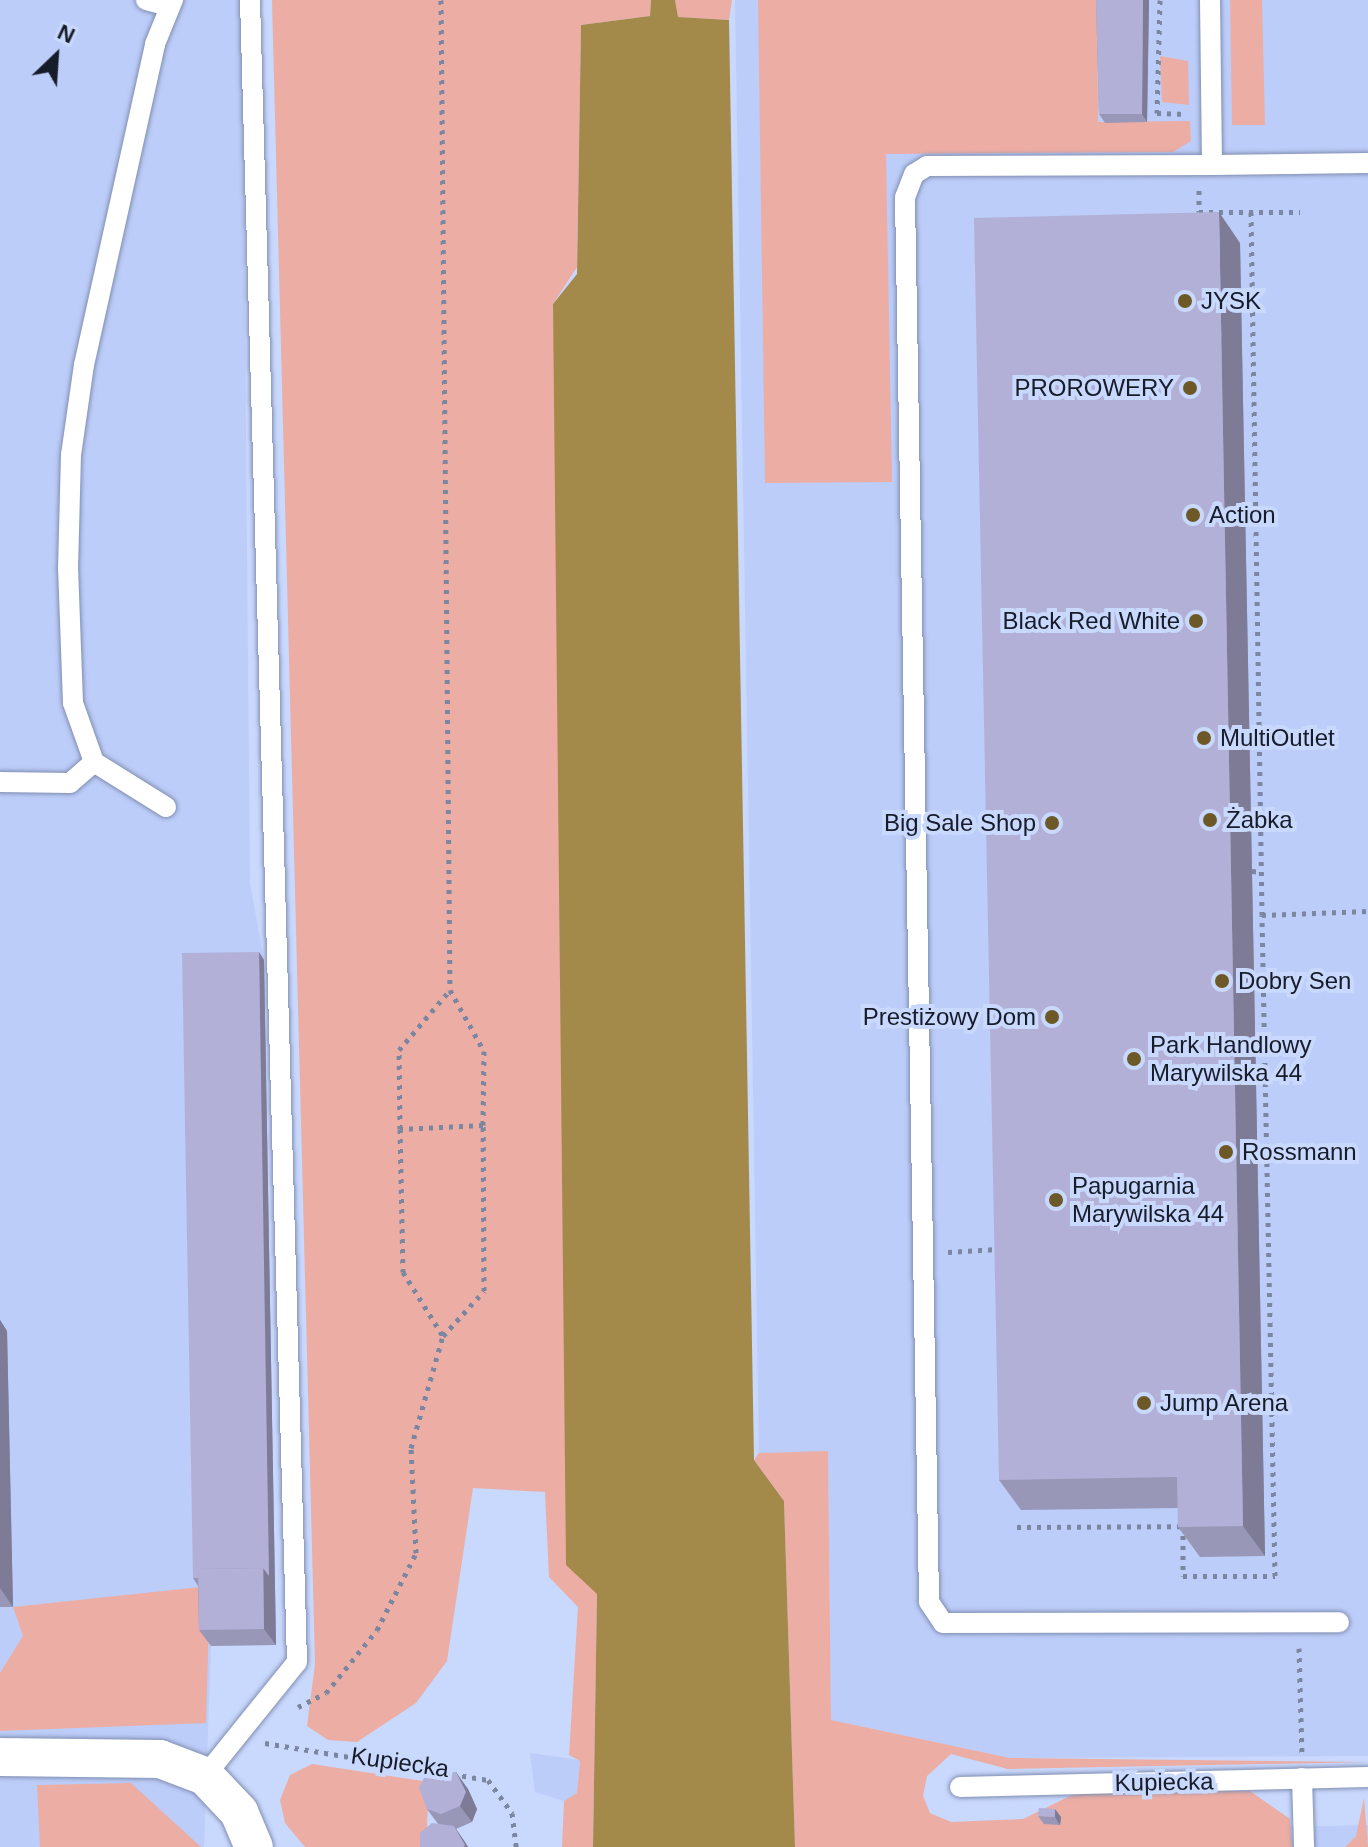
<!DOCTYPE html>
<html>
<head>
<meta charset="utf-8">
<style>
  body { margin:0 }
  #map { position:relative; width:1368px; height:1847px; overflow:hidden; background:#c9d8fd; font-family:Arial,sans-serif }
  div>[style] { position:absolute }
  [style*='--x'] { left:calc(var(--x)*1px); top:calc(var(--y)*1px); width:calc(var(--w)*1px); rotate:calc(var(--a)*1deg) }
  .built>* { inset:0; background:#bccdf9 }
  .green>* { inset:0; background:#ecada4 }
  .water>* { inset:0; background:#a3894a }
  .path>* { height:5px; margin-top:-2.5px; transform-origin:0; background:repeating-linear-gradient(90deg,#7b86a0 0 4px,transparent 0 10px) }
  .roads { filter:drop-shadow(0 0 2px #808eb1) drop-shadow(0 0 2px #808eb1) }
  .service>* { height:20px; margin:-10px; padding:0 10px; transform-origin:10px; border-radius:10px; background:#fff }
  .minor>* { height:38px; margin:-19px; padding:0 19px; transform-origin:19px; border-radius:19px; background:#fff }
  .wall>* { inset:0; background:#9997b8 }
  .shaded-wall>* { inset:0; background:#7d7b96 }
  .building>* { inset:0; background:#b2b0d6 }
  .dots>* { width:22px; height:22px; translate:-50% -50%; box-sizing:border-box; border:4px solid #c9d8fd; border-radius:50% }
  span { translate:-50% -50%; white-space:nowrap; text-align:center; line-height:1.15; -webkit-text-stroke:8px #c9d8fd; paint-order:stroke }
  .poi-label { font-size:24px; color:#171c29 }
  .left { translate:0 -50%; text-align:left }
  .right { translate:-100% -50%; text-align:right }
  .street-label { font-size:24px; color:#171c29 }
  .north { position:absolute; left:16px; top:16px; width:80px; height:80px; -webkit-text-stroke:6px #c9d8fd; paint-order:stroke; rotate:25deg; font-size:22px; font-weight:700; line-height:32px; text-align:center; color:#171c29 }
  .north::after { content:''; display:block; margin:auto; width:28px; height:36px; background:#171c29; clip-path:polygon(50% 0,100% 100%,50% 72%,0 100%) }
</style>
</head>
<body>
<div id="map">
  <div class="built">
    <i style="clip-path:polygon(0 0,242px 0,250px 883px,264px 960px,276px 1645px,211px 1646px,204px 1847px,0 1847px)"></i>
    <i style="clip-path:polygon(735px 0,1368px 0,1368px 1756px,1010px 1758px,831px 1720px,828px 1452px,759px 1453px)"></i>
    <i style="clip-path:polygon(530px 1753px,580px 1760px,577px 1793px,564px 1801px,535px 1792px)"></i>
    <i style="clip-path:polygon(1368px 1825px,1368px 1847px,1095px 1847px,1094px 1831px)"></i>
  </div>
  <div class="green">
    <i style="clip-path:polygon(272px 0,651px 0,650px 16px,581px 25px,577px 267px,553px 304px,597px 1594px,593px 1847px,562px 1847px,564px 1801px,577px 1793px,580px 1761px,569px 1755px,578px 1607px,549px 1577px,545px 1492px,473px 1488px,447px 1661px,416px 1703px,357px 1742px,328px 1740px,307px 1726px,315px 1664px)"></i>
    <i style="clip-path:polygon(675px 0,732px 0,729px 20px,678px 17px)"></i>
    <i style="clip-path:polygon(758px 0,1097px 0,1098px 122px,1190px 121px,1191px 141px,1173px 152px,886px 154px,892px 482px,765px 483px)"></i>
    <i style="clip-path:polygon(1230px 0,1262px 0,1265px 125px,1232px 125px)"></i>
    <i style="clip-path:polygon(1160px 56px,1188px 61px,1189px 105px,1162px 102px)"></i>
    <i style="clip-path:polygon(828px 1451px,831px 1720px,1010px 1758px,1368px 1762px,1008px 1769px,951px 1754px,927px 1776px,923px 1796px,930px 1813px,951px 1822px,1023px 1819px,1072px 1795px,1106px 1791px,1250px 1791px,1290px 1819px,1292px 1847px,795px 1847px,784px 1501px,754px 1460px,759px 1453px)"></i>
    <i style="clip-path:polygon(210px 1586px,206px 1723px,0 1731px,0 1673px,23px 1636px,13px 1607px)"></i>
    <i style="clip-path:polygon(312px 1764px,429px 1782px,426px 1847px,305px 1847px,285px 1823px,280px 1800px,290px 1775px)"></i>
    <i style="clip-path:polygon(131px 1783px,201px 1847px,40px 1847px,37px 1785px)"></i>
    <i style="clip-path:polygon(1364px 1798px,1368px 1847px,1345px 1847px,1356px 1836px)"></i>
  </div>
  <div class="water">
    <i style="clip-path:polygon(651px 0,675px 0,678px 17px,729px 20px,754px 1460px,784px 1501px,795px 1847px,593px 1847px,597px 1594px,566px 1565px,553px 304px,577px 274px,581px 25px,650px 16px)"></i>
  </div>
  <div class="path">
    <i style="--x:441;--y:0;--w:990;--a:89.48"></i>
    <i style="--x:450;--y:990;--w:70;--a:60.9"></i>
    <i style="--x:484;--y:1051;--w:74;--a:90.8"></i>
    <i style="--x:1160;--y:0;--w:113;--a:91.5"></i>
    <i style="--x:1157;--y:113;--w:30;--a:2"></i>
    <i style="--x:1199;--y:190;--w:22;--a:90"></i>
    <i style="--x:1199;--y:212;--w:101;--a:0"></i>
    <i style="--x:1251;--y:212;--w:703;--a:89.1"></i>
    <i style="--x:1262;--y:915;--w:106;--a:-2.2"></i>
    <i style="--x:1252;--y:871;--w:9;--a:6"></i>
    <i style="--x:400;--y:1129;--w:79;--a:-90.7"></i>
    <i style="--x:399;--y:1050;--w:79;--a:-49.6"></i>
    <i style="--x:948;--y:1252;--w:50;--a:-3.4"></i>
    <i style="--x:1017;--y:1527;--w:166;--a:-0.3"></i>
    <i style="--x:1183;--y:1526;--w:50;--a:90"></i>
    <i style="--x:1183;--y:1576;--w:92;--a:0"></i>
    <i style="--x:1275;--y:1576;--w:661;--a:-91.13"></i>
    <i style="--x:1299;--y:1648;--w:105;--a:88.4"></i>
    <i style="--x:298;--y:1707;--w:31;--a:-27"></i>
    <i style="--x:326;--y:1693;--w:81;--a:-51"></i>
    <i style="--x:377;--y:1630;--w:86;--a:-63.1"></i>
    <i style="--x:416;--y:1553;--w:105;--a:-92.7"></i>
    <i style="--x:411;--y:1448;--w:116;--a:-74.1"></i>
    <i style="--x:443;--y:1336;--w:61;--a:-47.7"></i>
    <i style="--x:484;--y:1291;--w:166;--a:-90.3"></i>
    <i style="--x:483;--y:1125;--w:83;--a:177.2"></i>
    <i style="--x:400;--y:1129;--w:143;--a:88.8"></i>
    <i style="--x:403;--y:1272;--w:75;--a:58"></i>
    <i style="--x:265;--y:1743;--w:226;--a:9.4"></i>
    <i style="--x:488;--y:1780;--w:41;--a:54"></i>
    <i style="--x:512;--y:1813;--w:34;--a:83"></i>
  </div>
  <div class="roads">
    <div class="service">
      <i style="--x:146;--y:0;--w:23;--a:15"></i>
      <i style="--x:1210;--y:0;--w:165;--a:89.3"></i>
      <i style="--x:1212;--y:165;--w:156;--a:-0.7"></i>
      <i style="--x:1212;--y:165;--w:285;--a:179.8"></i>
      <i style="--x:927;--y:166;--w:15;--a:148"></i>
      <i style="--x:914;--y:174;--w:25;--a:111"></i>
      <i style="--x:905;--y:197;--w:1405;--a:89.02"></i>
      <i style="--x:929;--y:1602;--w:25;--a:56"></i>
      <i style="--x:943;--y:1623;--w:396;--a:-0.1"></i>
      <i style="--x:0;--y:782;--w:70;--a:0.8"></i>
      <i style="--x:70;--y:783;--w:32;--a:-41"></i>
      <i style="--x:166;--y:807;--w:85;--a:-148"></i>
      <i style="--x:94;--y:762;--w:63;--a:-109.6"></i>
      <i style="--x:73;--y:703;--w:134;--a:-92.1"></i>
      <i style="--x:68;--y:569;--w:114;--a:-88.5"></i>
      <i style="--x:71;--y:455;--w:91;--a:-81.8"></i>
      <i style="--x:84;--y:365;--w:329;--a:-77.5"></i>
      <i style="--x:155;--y:44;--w:48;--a:-67.8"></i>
      <i style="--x:205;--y:1776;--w:146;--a:-51.1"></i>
      <i style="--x:297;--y:1662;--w:1663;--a:-91.62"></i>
      <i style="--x:1302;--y:1778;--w:69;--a:88.3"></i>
      <i style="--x:960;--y:1787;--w:408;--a:-1.4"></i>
    </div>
    <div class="minor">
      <i style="--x:0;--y:1757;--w:160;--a:0.7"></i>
      <i style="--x:160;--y:1759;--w:48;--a:20.7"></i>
      <i style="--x:205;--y:1776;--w:50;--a:46.6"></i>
      <i style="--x:239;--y:1812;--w:38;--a:67"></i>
    </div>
  </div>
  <div class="wall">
    <i style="clip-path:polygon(1096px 0,1149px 0,1147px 122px,1105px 123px,1099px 114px)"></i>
    <i style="clip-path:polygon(1240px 243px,1265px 1556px,1200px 1557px,1178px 1527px,1178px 1508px,1021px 1510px,999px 1480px)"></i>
    <i style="clip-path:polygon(264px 960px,276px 1645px,211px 1646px,199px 1630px,198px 1586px,193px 1578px)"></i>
    <i style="clip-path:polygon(0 1320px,7px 1331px,13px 1607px,0 1607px)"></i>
    <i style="clip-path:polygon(468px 1789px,477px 1809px,472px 1822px,456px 1829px,468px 1847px,420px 1847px,438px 1824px,427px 1809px)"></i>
    <i style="clip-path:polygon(1038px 1816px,1061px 1817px,1060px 1825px,1044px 1824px)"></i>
  </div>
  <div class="shaded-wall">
    <i style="clip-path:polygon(1143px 0,1149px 0,1147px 122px,1142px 114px)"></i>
    <i style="clip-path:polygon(1219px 212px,1240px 243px,1265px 1556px,1243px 1526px)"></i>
    <i style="clip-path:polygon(259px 952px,264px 960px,276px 1645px,264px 1629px)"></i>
    <i style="clip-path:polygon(0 1320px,7px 1331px,13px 1607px,0 1588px)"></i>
    <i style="clip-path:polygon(456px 1772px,468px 1789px,477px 1809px,472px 1822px,460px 1806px)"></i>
    <i style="clip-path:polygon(1055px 1809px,1061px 1817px,1060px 1825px,1055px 1817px)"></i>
    <i style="clip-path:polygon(454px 1826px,465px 1842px,468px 1847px,464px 1847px)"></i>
  </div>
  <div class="building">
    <i style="clip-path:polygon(1096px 0,1143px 0,1142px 114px,1099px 114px)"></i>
    <i style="clip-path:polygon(1219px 212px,1243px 1526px,1178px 1527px,1177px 1477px,999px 1480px,974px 218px)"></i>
    <i style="clip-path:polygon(259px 952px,269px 1576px,263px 1568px,198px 1569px,198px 1578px,193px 1578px,182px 953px)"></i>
    <i style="clip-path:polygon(263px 1568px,264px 1629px,199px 1630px,198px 1569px)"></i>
    <i style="clip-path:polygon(456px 1772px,466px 1792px,460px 1806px,441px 1814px,427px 1809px,419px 1788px,426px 1774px)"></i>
    <i style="clip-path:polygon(1039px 1808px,1055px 1809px,1055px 1817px,1038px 1816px)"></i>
    <i style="clip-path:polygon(432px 1823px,454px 1826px,465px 1845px,464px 1847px,420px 1847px,420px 1833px)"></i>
  </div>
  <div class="dots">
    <i style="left:1185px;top:301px;background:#6c5927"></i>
    <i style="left:1190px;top:388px;background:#6c5927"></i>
    <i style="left:1193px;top:515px;background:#6c5927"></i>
    <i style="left:1196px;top:621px;background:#6c5927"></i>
    <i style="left:1204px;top:738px;background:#6c5927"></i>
    <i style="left:1210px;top:820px;background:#6c5927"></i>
    <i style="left:1052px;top:823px;background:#6c5927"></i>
    <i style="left:1222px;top:981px;background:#6c5927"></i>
    <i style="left:1052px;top:1017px;background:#6c5927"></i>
    <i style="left:1134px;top:1059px;background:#6c5927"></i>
    <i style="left:1226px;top:1152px;background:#6c5927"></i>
    <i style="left:1056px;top:1200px;background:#6c5927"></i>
    <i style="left:1144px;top:1403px;background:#6c5927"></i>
  </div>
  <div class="poi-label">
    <span class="left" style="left:1201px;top:301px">JYSK</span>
    <span class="right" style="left:1174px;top:388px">PROROWERY</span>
    <span class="left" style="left:1209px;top:515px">Action</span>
    <span class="right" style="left:1180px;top:621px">Black Red White</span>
    <span class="left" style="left:1220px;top:738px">MultiOutlet</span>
    <span class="left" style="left:1226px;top:820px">Żabka</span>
    <span class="right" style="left:1036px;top:823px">Big Sale Shop</span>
    <span class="left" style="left:1238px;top:981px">Dobry Sen</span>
    <span class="right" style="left:1036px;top:1017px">Prestiżowy Dom</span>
    <span class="left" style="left:1150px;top:1059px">Park Handlowy<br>Marywilska 44</span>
    <span class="left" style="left:1242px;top:1152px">Rossmann</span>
    <span class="left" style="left:1072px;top:1200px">Papugarnia<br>Marywilska 44</span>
    <span class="left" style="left:1160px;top:1403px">Jump Arena</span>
  </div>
  <div class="street-label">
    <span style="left:400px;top:1762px;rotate:8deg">Kupiecka</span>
    <span style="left:1164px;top:1782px;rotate:-1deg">Kupiecka</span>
  </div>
  <div class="north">N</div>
</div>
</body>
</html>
